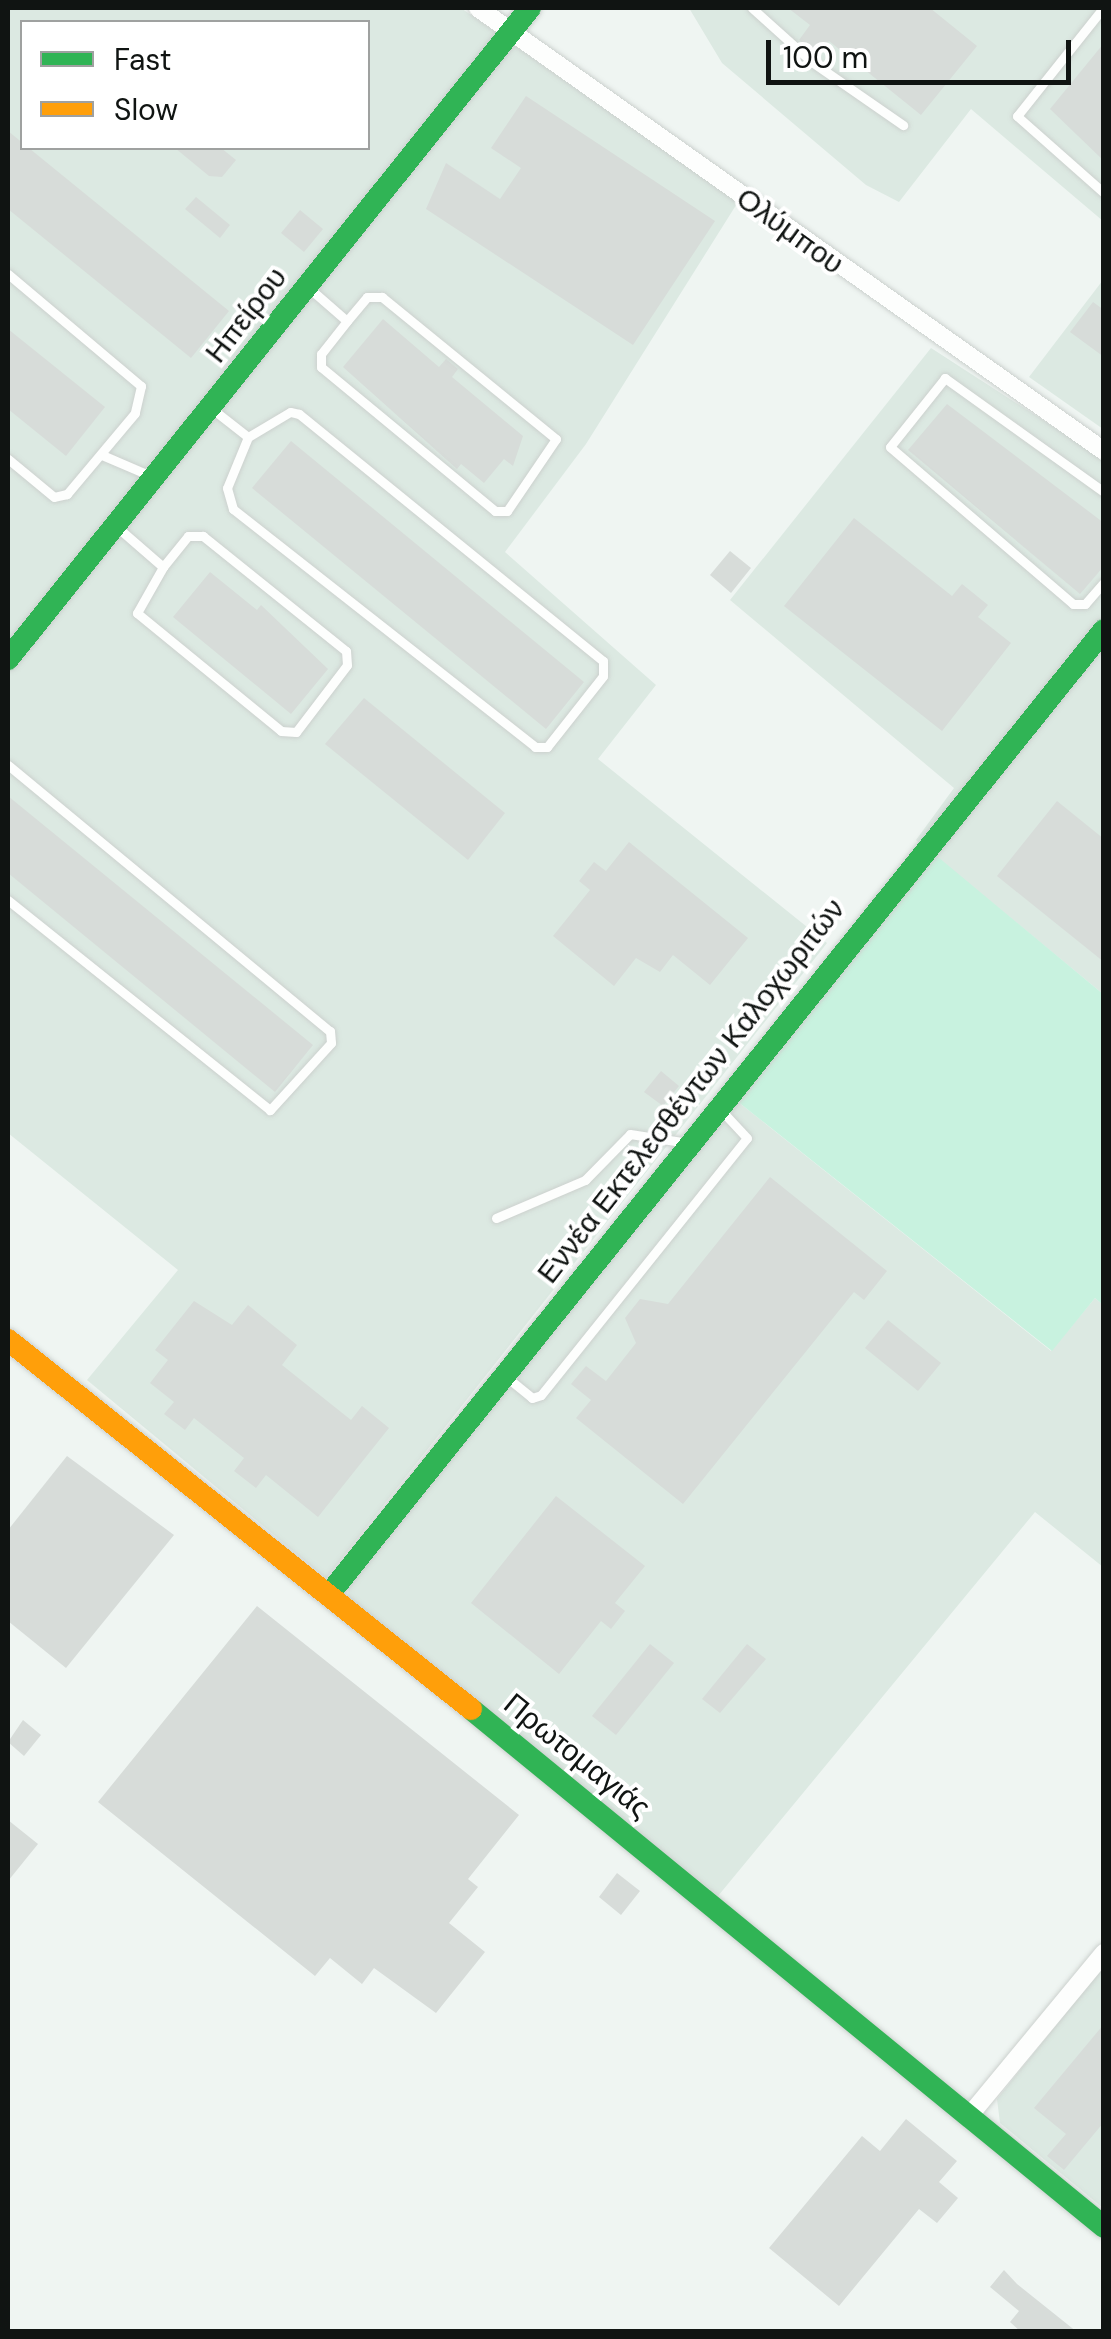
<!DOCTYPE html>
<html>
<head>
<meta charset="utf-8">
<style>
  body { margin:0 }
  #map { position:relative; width:1111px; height:2339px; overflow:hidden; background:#eff5f2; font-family:"DM Sans",sans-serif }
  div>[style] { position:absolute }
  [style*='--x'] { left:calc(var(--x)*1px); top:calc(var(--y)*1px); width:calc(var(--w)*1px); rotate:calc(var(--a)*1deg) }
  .built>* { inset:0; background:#dce9e2 }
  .green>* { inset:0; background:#c8f2df }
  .building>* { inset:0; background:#d7dcd9 }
  .roads { filter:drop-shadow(0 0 2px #ccd1ce) drop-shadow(0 0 2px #ccd1ce) }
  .lane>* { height:9px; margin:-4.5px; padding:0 4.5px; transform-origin:4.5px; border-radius:4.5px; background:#fdfefd }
  .street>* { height:18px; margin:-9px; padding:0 9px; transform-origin:9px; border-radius:9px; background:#fdfefd }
  .fast>* { height:22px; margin:-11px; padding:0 11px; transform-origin:11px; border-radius:11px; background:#30b455 }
  .slow>* { height:22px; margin:-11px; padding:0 11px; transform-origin:11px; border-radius:11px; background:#ff9f0a }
  span { translate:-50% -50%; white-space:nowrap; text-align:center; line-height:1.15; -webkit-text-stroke:8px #fff; paint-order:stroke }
  .street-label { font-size:30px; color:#101412 }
  .frame { position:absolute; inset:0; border:10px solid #101412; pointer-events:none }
  .legend { position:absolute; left:20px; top:20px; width:350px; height:130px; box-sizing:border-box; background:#fff; border:2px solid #9fa1a0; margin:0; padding:12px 18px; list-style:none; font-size:30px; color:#101412 }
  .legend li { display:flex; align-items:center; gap:20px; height:50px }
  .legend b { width:50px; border:2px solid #9fa1a0 }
  .scale { position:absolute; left:766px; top:40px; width:305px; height:45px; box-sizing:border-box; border:5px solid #101412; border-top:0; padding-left:12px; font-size:30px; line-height:35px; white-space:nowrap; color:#101412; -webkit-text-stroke:8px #fff; paint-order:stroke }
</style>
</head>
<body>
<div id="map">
  <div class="built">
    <i style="clip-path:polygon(evenodd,8px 8px,461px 8px,738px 202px,586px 444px,505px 552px,656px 685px,598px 759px,827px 943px,326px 1578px,87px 1380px,178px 1270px,8px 1133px,8px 8px,22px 22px,368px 22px,368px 148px,22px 148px,22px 22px)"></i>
    <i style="clip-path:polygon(689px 8px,1103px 8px,1103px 221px,971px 109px,899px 202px,866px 185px,722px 63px)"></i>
    <i style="clip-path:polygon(1103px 280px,1103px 429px,1029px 377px)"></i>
    <i style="clip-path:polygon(931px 348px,1103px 459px,1103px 994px,916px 840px,954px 788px,730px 600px)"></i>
    <i style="clip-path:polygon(732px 1097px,1051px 1351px,1095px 1298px,1103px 1305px,1103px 1567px,1035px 1512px,718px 1896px,348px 1599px,349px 1582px)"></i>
    <i style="clip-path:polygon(1103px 1967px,1103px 2208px,1000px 2123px,997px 2099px)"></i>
  </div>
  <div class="green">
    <i style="clip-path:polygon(932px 852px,1103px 994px,1103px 1305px,1095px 1298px,1052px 1351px,732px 1097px)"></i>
  </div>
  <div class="building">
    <i style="clip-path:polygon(788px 8px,930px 8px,977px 46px,921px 115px,829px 41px,817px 56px,799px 40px,810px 25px)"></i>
    <i style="clip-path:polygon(1104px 43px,1104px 161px,1050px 109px)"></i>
    <i style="clip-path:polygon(526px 96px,715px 221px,633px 345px,426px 209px,446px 163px,500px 199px,521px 168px,491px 148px)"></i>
    <i style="clip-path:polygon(8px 131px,229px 311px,191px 358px,8px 209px)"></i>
    <i style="clip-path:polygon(175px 148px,221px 148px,236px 160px,222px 177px,209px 176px)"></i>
    <i style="clip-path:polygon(196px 197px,230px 225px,220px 238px,185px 209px)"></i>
    <i style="clip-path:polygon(300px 210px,323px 229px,304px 252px,281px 233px)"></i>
    <i style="clip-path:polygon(1093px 302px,1104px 310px,1104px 357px,1070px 332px)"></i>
    <i style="clip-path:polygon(383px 319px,439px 367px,446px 359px,458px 369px,452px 377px,523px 436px,513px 466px,504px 459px,484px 483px,461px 464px,457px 469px,343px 367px)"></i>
    <i style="clip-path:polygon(8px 329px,105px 407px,66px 456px,8px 409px)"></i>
    <i style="clip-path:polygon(947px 404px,1104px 523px,1104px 566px,1080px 594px,908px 450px)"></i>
    <i style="clip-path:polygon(291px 441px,584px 682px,546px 729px,252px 488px)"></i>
    <i style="clip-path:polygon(854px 518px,952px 596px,962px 584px,988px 605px,978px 617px,1011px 643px,942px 731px,784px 606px)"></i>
    <i style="clip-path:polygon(730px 551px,751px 568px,731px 593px,710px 575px)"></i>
    <i style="clip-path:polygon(210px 572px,257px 610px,261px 605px,328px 669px,291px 714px,173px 617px)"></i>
    <i style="clip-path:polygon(364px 698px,505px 813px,468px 860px,325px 744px)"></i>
    <i style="clip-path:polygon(8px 796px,313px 1045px,275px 1092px,8px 873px)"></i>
    <i style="clip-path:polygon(1057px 801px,1104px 839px,1104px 962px,997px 876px)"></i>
    <i style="clip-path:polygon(629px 842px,748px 938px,710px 985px,673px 955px,660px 972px,636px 958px,614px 986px,553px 936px,590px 890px,579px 881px,594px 862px,606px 871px)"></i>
    <i style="clip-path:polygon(661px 1071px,679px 1086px,663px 1106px,644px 1092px)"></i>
    <i style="clip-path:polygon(770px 1177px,887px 1271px,864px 1300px,854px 1292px,683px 1504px,576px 1418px,591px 1400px,571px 1384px,586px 1366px,606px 1381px,636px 1343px,625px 1318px,640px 1299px,668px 1304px)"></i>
    <i style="clip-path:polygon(194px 1301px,232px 1325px,248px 1305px,297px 1345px,282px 1365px,351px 1420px,362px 1406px,389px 1428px,318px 1517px,266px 1475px,256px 1488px,234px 1471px,244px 1458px,194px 1418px,185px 1430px,164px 1414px,174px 1402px,150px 1383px,168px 1360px,155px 1350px)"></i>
    <i style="clip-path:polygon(888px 1320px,941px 1363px,918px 1391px,865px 1348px)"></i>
    <i style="clip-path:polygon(67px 1456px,174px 1535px,66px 1668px,8px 1621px,8px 1530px)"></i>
    <i style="clip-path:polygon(556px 1496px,645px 1566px,615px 1603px,625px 1611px,611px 1629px,601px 1621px,559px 1674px,471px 1603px)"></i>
    <i style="clip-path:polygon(257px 1606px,519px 1815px,468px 1879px,478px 1887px,449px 1923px,485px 1952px,436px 2013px,374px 1968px,362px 1984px,330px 1958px,315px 1976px,98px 1802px)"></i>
    <i style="clip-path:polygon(650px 1644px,674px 1663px,616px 1735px,592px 1716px)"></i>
    <i style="clip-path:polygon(747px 1644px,766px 1659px,720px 1713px,702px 1699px)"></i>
    <i style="clip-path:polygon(23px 1720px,41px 1735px,24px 1756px,8px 1742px)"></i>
    <i style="clip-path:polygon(8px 1820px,38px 1844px,8px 1881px)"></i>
    <i style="clip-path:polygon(617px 1873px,640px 1891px,621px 1915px,599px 1897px)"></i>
    <i style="clip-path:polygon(1104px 2024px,1104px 2122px,1064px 2170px,1047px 2156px,1066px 2134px,1034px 2108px)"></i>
    <i style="clip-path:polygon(906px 2119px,957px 2161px,939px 2182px,958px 2198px,937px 2223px,919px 2209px,839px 2306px,769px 2248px,862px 2136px,880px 2151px)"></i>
    <i style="clip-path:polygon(1004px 2270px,1017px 2284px,1077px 2332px,1021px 2332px,1010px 2322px,1019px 2311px,990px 2287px)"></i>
  </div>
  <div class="roads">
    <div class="lane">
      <i style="--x:752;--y:8;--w:81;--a:42"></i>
      <i style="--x:812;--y:62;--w:111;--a:34.7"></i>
      <i style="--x:1103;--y:8;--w:138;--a:128.5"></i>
      <i style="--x:1017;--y:116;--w:116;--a:41.5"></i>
      <i style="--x:8;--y:274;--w:174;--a:40.1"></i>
      <i style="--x:141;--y:386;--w:28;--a:103"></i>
      <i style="--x:135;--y:413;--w:106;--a:130"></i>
      <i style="--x:67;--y:494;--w:13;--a:167"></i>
      <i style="--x:54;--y:497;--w:60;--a:-140.4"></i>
      <i style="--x:309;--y:288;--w:50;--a:41"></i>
      <i style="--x:347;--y:321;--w:42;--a:128.2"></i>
      <i style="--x:321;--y:354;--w:13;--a:90"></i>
      <i style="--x:321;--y:367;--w:226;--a:39.6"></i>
      <i style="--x:495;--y:511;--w:12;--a:0"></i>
      <i style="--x:507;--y:511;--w:87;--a:-55.8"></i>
      <i style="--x:556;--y:439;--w:225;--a:-140.8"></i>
      <i style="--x:382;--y:297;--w:15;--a:180"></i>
      <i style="--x:367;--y:297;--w:31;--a:130"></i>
      <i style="--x:211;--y:408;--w:47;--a:38.1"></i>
      <i style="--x:248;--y:437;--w:55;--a:112.4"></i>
      <i style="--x:227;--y:488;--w:22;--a:74"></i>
      <i style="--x:233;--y:509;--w:385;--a:38.2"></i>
      <i style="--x:535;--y:747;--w:12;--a:0"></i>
      <i style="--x:547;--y:747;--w:90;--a:-51.7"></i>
      <i style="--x:603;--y:676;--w:15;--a:-90"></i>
      <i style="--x:603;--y:661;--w:392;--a:-140.9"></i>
      <i style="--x:299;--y:414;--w:9;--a:-167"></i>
      <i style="--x:290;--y:412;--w:49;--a:149.2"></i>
      <i style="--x:102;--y:455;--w:53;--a:23.2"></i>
      <i style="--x:1104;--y:492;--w:196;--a:-144.4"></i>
      <i style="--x:945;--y:378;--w:88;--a:128.6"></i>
      <i style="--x:890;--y:447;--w:241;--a:40.6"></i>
      <i style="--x:1073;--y:604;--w:12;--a:0"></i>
      <i style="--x:1085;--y:604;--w:29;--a:-49"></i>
      <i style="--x:117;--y:527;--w:61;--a:41"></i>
      <i style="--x:163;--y:567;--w:53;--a:119.5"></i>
      <i style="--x:137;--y:613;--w:186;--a:39.3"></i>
      <i style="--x:281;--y:731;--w:15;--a:4"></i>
      <i style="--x:296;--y:732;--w:84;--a:-52.7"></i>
      <i style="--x:347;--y:665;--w:14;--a:-94"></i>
      <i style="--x:346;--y:651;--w:184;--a:-141.2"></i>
      <i style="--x:203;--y:536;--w:15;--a:180"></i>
      <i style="--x:188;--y:536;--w:40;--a:129"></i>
      <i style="--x:8;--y:765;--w:418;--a:39.6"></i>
      <i style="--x:330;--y:1031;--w:12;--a:85"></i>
      <i style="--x:331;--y:1043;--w:91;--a:132.3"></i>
      <i style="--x:270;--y:1110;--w:336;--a:-141.3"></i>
      <i style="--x:496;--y:1218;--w:97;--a:-23.1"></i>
      <i style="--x:585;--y:1180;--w:64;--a:-45.6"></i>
      <i style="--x:630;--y:1134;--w:59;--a:8.8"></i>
      <i style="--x:504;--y:1375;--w:36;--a:39"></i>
      <i style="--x:532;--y:1398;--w:9;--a:-18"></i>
      <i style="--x:541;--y:1395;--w:329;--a:-51.3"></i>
      <i style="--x:747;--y:1138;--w:41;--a:-133"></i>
    </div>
    <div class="street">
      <i style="--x:478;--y:8;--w:767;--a:35.29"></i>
      <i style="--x:969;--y:2116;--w:212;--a:-50.4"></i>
    </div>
    <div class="fast">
      <i style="--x:8;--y:659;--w:834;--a:-51.28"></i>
      <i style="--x:330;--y:1593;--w:1235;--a:-51.21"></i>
      <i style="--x:471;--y:1709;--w:818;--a:39.29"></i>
    </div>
    <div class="slow">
      <i style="--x:8;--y:1340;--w:592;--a:38.55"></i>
    </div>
  </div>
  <div class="street-label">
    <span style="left:790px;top:231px;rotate:36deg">Ολύμπου</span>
    <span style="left:246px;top:315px;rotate:-52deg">Ηπείρου</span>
    <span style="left:691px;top:1091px;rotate:-52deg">Εννέα Εκτελεσθέντων Καλοχωριτών</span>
    <span style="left:577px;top:1756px;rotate:39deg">Πρωτομαγιάς</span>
  </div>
  <div class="frame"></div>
  <ul class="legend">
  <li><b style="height:12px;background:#30b455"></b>Fast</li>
  <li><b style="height:12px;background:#ff9f0a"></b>Slow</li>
  </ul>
  <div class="scale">100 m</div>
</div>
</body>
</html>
